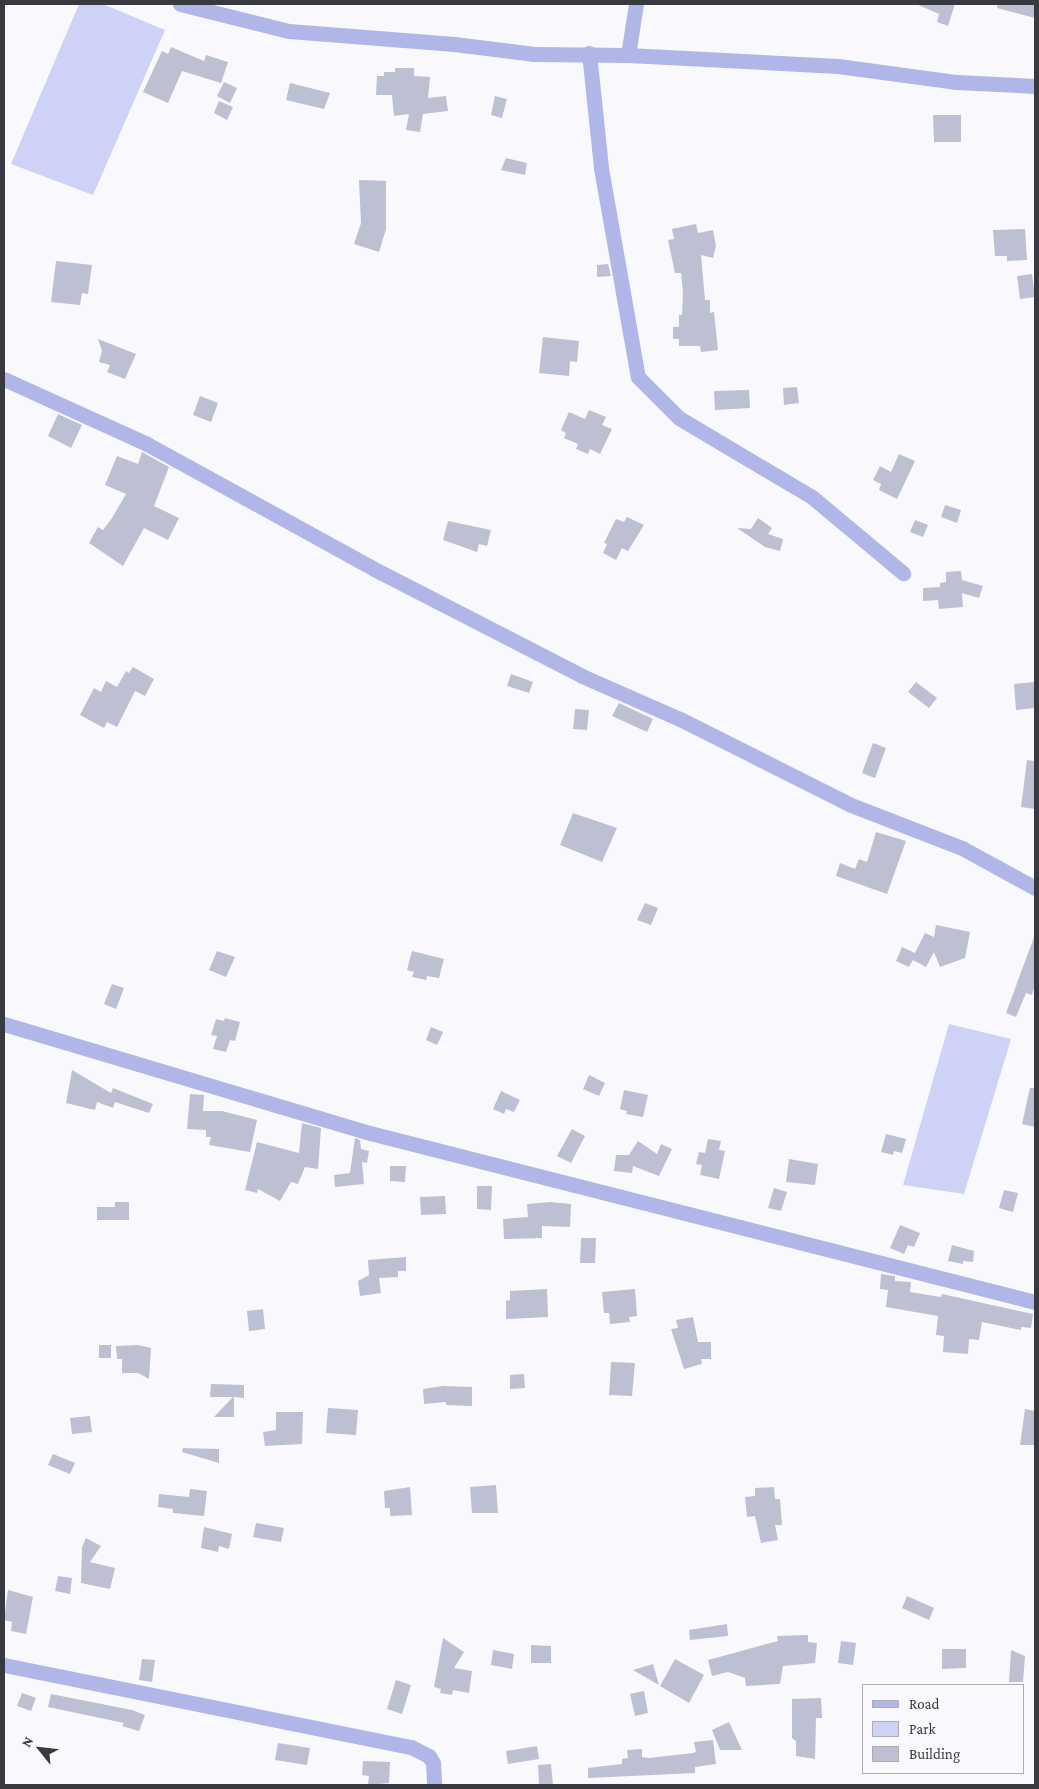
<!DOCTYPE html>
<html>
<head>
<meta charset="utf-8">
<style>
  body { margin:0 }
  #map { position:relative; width:1039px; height:1789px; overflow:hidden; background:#f9f9fd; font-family:"Crimson Pro",serif }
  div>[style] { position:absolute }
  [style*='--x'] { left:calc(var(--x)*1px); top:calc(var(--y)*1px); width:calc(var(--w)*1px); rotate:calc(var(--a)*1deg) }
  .green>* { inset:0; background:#ced2f7 }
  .building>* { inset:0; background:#bdbfd2 }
  .minor>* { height:15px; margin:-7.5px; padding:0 7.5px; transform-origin:7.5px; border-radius:7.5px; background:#b1b6e9 }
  span { translate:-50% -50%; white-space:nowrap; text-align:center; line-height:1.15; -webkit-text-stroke:4px #f9f9fd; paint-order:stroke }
  .frame { position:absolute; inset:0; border:5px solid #393a41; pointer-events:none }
  .legend { position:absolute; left:862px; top:1684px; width:162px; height:90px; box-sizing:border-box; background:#f9f9fd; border:1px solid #acadb2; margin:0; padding:6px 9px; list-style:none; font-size:15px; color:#393a41 }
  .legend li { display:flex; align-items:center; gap:10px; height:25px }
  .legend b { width:25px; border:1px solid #acadb2 }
  .north { position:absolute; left:15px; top:1724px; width:50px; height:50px; -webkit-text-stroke:4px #f9f9fd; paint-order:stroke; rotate:299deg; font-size:14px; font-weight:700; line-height:20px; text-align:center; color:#393a41 }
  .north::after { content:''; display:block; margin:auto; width:18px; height:22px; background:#393a41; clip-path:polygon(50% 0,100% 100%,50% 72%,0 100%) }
</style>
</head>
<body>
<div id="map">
  <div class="green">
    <i style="clip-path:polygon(79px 4px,103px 4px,165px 30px,93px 195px,11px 164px)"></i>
    <i style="clip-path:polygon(949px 1024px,1011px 1039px,964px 1194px,903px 1185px)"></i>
  </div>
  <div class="building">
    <i style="clip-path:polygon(916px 4px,955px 4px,948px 26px,937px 22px,939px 14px)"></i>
    <i style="clip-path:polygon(998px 4px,1035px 4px,1035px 18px,997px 8px)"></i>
    <i style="clip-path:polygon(171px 47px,204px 61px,206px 55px,228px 62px,221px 83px,182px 71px,168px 103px,143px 92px,162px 51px,168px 54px)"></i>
    <i style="clip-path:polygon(395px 68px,414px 68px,414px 76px,430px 77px,428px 98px,446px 96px,448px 111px,423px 114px,420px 132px,406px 130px,409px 114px,394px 116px,392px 95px,376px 95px,377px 76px,384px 76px,384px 72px,395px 72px)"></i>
    <i style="clip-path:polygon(224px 82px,237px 88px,230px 103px,217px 96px)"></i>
    <i style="clip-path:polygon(290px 83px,330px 93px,324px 109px,286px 100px)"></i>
    <i style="clip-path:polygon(495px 96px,507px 99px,502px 118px,491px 115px)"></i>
    <i style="clip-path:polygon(219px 101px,233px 107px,227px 120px,214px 113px)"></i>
    <i style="clip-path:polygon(933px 115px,961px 115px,961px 142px,934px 142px)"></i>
    <i style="clip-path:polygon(506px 158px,527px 163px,525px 175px,501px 170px)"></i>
    <i style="clip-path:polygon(359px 180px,386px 181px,386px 229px,379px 252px,354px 244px,361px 223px)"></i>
    <i style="clip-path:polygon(696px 224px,698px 233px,713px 230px,716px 246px,713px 258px,701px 255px,705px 300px,710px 300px,710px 313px,714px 312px,718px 350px,701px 352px,700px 346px,679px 346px,679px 339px,673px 339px,673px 327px,679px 327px,679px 315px,682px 315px,683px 292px,681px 273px,675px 273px,668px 240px,674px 239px,672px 229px)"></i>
    <i style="clip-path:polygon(1025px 229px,1027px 260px,1007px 261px,1007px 256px,995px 256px,993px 230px)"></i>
    <i style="clip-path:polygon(56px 261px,92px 265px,88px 294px,82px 293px,80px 305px,51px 302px)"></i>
    <i style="clip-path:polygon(608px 264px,611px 276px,597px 277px,597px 265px)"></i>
    <i style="clip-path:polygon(1032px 274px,1035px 297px,1020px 299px,1017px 276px)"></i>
    <i style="clip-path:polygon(543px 337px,579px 341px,577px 362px,570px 361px,569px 376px,539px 373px)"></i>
    <i style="clip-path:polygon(98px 339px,136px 354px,125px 379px,107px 372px,110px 365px,99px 362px,102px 351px)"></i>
    <i style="clip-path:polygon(797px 387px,799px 403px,784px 405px,783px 388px)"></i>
    <i style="clip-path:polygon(749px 390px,750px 408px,715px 410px,714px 391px)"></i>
    <i style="clip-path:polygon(200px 396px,218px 403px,211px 422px,193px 415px)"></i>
    <i style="clip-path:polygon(589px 410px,606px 417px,602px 425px,612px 429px,600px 454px,590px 449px,588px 454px,576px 449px,578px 444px,564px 438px,566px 433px,561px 430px,569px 412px,585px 419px)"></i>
    <i style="clip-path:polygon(58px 414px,82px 425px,71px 448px,48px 436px)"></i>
    <i style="clip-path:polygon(142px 452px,169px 467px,154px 506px,179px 518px,168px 540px,144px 528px,123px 566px,89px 543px,98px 527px,103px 530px,112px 518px,126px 494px,105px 485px,117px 456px,138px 464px)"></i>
    <i style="clip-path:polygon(899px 454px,915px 461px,897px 499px,879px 490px,881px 484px,873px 480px,880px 466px,891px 472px)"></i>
    <i style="clip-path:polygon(945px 505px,961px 510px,957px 523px,941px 517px)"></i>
    <i style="clip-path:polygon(627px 517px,644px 525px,628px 551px,622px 548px,616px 560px,603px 553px,607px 544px,604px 543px,616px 519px,624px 522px)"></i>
    <i style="clip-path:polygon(758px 518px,772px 528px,768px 534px,783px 539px,780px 551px,765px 547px,737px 528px,751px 529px)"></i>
    <i style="clip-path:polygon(915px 520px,928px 525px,923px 537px,910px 532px)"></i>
    <i style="clip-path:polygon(448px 521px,491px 530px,487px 546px,479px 544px,477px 552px,443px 540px)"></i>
    <i style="clip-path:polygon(961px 571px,962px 580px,983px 586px,979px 598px,962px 593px,963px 607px,939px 609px,938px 600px,923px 601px,923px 588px,940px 587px,940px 583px,946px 582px,946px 572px)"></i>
    <i style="clip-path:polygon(133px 667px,154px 679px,145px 696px,135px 691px,117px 727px,107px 722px,104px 728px,80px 715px,94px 688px,101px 692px,106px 681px,117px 687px,126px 671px,129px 673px)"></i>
    <i style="clip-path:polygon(511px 674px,533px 682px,529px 693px,507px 686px)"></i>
    <i style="clip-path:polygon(916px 682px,937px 698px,929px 708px,908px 692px)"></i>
    <i style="clip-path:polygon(1035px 682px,1035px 708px,1016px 710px,1014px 684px)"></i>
    <i style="clip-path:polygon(619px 703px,653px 719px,647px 732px,612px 716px)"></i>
    <i style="clip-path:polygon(575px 709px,589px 710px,587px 730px,573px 729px)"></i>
    <i style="clip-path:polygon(873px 743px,886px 748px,875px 778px,862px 773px)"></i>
    <i style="clip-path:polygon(1027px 760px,1035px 761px,1035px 809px,1021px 807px)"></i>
    <i style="clip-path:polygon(573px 813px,617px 828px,602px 862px,560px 845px)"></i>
    <i style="clip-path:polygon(876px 832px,906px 841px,887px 894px,836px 876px,840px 863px,855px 869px,859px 859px,867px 862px)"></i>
    <i style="clip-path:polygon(645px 903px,658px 908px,651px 925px,637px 920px)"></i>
    <i style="clip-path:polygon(936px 925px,970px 932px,965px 958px,940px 967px,934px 952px,926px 967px,913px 960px,909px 967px,896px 961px,902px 947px,915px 953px,925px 933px,934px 937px)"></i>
    <i style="clip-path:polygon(1034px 937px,1035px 985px,1032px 995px,1026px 993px,1016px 1017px,1006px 1013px)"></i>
    <i style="clip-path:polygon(217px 951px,235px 957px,226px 977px,209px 970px)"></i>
    <i style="clip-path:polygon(412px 951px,444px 959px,439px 978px,427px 976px,426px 980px,412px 977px,414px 972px,407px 970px)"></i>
    <i style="clip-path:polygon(112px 984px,124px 988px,116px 1009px,104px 1004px)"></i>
    <i style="clip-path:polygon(225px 1018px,240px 1022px,235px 1041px,230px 1040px,226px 1052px,213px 1049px,217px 1036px,211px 1035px,216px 1019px,224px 1021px)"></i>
    <i style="clip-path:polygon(431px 1027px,443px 1032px,437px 1045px,426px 1040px)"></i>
    <i style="clip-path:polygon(72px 1070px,111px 1093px,113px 1088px,153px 1104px,149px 1113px,115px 1102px,113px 1108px,97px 1102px,95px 1110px,66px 1103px)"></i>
    <i style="clip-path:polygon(589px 1075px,605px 1083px,599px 1096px,583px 1089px)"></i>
    <i style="clip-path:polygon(1030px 1088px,1035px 1088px,1035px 1127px,1022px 1124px)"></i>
    <i style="clip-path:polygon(624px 1090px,648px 1095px,643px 1117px,626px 1114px,627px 1111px,620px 1109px)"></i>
    <i style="clip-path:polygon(501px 1091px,520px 1100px,514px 1112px,506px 1109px,504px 1114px,493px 1109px)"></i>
    <i style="clip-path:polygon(190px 1094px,204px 1095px,203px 1111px,222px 1111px,257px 1120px,250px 1152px,209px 1145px,211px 1137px,206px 1137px,206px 1130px,187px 1129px)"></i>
    <i style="clip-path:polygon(302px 1123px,321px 1128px,318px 1169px,305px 1167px,298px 1184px,291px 1182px,280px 1201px,258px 1189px,257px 1193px,245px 1190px,257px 1142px,299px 1153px)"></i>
    <i style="clip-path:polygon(572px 1129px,585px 1136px,571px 1163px,557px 1156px)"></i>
    <i style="clip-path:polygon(886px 1134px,906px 1139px,902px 1153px,894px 1151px,893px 1155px,881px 1152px)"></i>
    <i style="clip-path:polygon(355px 1138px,360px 1140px,361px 1149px,369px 1151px,367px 1163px,362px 1162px,364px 1184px,335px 1187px,334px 1175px,350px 1173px)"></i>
    <i style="clip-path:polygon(708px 1139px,721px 1141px,719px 1150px,725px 1151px,719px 1179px,700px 1175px,702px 1165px,696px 1164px,699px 1152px,705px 1153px)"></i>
    <i style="clip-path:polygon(638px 1141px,657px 1154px,661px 1144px,672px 1149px,659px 1176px,633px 1166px,632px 1173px,614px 1171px,616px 1155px,629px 1155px)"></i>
    <i style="clip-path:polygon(789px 1159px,818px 1164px,815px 1185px,786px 1182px)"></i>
    <i style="clip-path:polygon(390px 1166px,406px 1166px,405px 1182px,390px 1181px)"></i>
    <i style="clip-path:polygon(477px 1186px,492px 1186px,491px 1210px,477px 1209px)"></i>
    <i style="clip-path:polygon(774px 1188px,787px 1192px,781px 1211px,768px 1208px)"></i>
    <i style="clip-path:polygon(1004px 1190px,1018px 1193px,1013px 1212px,999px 1208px)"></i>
    <i style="clip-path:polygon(445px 1196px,446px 1214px,421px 1215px,420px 1197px)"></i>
    <i style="clip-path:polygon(115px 1202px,129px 1202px,129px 1220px,97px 1220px,97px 1207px,115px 1207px)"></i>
    <i style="clip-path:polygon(550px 1202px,571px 1204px,570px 1227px,542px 1226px,542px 1238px,504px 1239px,503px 1219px,528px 1217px,527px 1204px)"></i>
    <i style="clip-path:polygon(900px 1225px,920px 1233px,914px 1247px,908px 1245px,904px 1254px,890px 1248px)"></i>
    <i style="clip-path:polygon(581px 1238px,596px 1238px,595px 1263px,580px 1263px)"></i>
    <i style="clip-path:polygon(952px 1245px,974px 1251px,973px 1262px,963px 1261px,963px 1264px,948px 1261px)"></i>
    <i style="clip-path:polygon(406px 1257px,406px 1271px,398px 1271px,398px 1277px,379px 1278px,381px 1293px,360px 1296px,358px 1281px,369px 1275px,368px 1260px)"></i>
    <i style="clip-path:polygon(881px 1274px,895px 1276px,895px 1281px,911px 1282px,910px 1292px,941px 1297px,942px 1294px,1033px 1314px,1031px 1328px,1021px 1327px,1021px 1330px,982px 1322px,979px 1340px,969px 1339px,968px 1354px,943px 1352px,944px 1336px,936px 1335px,938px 1316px,886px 1307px,888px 1290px,880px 1289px)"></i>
    <i style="clip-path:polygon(547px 1289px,548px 1317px,506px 1319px,506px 1301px,510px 1300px,510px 1291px)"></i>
    <i style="clip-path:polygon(635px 1289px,637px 1316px,629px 1317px,630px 1322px,610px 1324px,609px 1313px,604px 1313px,602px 1292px)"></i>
    <i style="clip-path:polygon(263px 1309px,265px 1329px,249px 1331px,247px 1311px)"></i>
    <i style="clip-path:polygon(693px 1317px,698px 1342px,711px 1342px,711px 1359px,701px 1359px,702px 1364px,684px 1369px,671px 1329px,678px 1328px,676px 1320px)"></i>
    <i style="clip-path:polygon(99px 1345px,111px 1345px,111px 1358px,99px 1358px)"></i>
    <i style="clip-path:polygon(138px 1345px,151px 1348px,149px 1379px,138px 1373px,122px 1373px,122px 1359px,117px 1359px,116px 1346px)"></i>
    <i style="clip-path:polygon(611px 1362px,635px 1363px,632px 1396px,609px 1395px)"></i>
    <i style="clip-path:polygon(524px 1374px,525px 1388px,510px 1389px,510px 1375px)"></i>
    <i style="clip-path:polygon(211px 1384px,244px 1385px,244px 1398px,234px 1397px,234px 1417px,214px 1417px,233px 1397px,210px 1397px)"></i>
    <i style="clip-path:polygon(443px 1386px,472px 1387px,472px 1406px,446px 1405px,446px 1402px,424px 1404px,423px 1389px)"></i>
    <i style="clip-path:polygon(328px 1408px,358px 1410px,356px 1435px,326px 1433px)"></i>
    <i style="clip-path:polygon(1025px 1409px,1035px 1411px,1035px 1445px,1020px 1445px)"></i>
    <i style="clip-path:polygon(276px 1412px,303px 1412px,302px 1444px,265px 1446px,263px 1432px,276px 1430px)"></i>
    <i style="clip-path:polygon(90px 1416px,92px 1432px,72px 1434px,70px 1418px)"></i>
    <i style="clip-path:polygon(183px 1448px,219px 1449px,219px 1463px,182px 1452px)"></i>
    <i style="clip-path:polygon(53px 1454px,75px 1463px,70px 1474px,48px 1465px)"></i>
    <i style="clip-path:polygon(496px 1485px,498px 1513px,472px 1513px,470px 1487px)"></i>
    <i style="clip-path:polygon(410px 1487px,412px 1515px,390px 1516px,390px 1508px,385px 1508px,384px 1491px)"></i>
    <i style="clip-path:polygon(774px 1487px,775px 1499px,780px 1499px,782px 1525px,775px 1525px,778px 1540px,761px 1543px,755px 1516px,747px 1517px,745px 1497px,755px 1496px,755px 1488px)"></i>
    <i style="clip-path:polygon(190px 1489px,207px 1491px,204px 1516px,173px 1513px,173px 1509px,158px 1507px,159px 1494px,189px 1497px)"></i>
    <i style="clip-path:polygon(256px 1523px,284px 1528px,281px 1542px,253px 1537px)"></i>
    <i style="clip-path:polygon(204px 1527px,232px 1534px,229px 1549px,219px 1546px,218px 1552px,201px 1548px)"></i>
    <i style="clip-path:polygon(86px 1538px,101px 1546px,90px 1562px,115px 1568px,110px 1589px,81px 1583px,82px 1547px)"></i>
    <i style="clip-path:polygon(58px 1576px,72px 1578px,70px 1594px,55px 1591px)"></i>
    <i style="clip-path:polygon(8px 1590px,33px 1597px,26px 1634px,11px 1631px,12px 1622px,4px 1620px)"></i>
    <i style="clip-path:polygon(907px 1596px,934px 1608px,929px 1620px,902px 1608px)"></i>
    <i style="clip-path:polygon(727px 1624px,728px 1636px,690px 1640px,689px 1630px)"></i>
    <i style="clip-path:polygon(808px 1635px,808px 1642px,817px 1643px,815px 1663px,783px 1666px,780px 1684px,746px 1686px,745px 1678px,728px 1672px,712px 1676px,708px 1660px,778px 1641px,777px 1636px)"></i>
    <i style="clip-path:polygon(443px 1638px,464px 1652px,454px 1668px,472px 1671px,469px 1693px,453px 1690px,452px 1695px,440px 1693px,441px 1689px,434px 1687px)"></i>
    <i style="clip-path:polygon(841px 1641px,856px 1643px,853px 1665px,838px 1663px)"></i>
    <i style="clip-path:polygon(531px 1645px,551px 1646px,551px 1663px,531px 1663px)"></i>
    <i style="clip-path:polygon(942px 1649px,966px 1649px,966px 1668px,942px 1669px)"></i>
    <i style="clip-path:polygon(493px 1650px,514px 1654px,512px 1669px,491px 1665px)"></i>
    <i style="clip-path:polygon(1011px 1650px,1025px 1656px,1023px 1682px,1009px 1682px)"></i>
    <i style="clip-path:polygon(142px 1659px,155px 1660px,152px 1682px,139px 1680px)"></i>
    <i style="clip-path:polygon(675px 1659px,704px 1675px,689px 1703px,660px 1686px)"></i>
    <i style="clip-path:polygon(653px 1664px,659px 1685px,633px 1670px)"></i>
    <i style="clip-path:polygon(396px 1680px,411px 1685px,402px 1714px,387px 1709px)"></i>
    <i style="clip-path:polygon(644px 1691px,648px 1713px,635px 1716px,630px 1694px)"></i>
    <i style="clip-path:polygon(22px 1693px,36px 1698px,31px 1711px,17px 1706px)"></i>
    <i style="clip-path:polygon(51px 1694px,132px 1710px,145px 1715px,139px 1731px,122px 1726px,124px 1723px,48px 1707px)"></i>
    <i style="clip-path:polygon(821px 1698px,822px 1718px,816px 1718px,815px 1759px,796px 1756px,796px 1741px,792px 1738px,792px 1699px)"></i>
    <i style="clip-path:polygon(729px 1722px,742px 1750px,720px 1750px,712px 1730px)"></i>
    <i style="clip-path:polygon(713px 1740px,716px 1764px,695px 1767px,695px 1773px,588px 1778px,588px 1768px,622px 1764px,622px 1759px,628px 1758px,627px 1750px,642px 1749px,642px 1757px,649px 1758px,693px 1753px,696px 1752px,694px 1742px)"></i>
    <i style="clip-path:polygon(278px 1743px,310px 1748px,307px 1765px,275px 1760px)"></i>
    <i style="clip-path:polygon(537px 1746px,539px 1759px,508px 1764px,506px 1751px)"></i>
    <i style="clip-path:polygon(363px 1761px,390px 1762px,389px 1783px,368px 1785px,369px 1776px,362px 1775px)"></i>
    <i style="clip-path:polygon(551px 1764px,553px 1785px,539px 1785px,538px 1765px)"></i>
  </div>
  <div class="minor">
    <i style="--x:180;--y:4;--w:112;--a:13.9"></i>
    <i style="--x:289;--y:31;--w:166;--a:4.5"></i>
    <i style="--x:454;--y:44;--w:81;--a:7.1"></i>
    <i style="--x:534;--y:54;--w:94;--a:0.6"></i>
    <i style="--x:628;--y:55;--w:210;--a:3"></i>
    <i style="--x:838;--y:66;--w:120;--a:7.7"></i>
    <i style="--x:957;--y:82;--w:78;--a:2.9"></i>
    <i style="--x:589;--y:53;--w:116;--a:84"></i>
    <i style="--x:601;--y:168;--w:212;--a:80"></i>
    <i style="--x:638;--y:377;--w:58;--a:45"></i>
    <i style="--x:679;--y:418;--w:155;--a:30.7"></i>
    <i style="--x:812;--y:497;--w:119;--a:39.9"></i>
    <i style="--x:628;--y:55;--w:52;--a:-81.1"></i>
    <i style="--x:4;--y:379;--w:157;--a:24.4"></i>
    <i style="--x:147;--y:444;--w:268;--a:28.8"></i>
    <i style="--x:382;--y:573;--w:225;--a:27.2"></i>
    <i style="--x:582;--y:676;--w:107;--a:23.7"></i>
    <i style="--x:680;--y:719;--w:191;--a:26.7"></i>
    <i style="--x:851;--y:805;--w:119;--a:21.2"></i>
    <i style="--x:962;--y:848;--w:83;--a:28.7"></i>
    <i style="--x:4;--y:1024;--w:382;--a:16.6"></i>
    <i style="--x:370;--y:1133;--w:686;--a:14.26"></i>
    <i style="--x:4;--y:1665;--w:415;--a:11.4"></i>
    <i style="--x:411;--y:1747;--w:20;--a:27"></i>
    <i style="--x:429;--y:1756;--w:8;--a:60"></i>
    <i style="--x:433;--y:1763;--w:22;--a:87"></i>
  </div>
  <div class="frame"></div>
  <ul class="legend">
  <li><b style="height:6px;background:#b1b6e9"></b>Road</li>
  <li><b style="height:14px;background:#ced2f7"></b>Park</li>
  <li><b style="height:14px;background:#bdbfd2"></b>Building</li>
  </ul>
  <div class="north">N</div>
</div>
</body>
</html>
